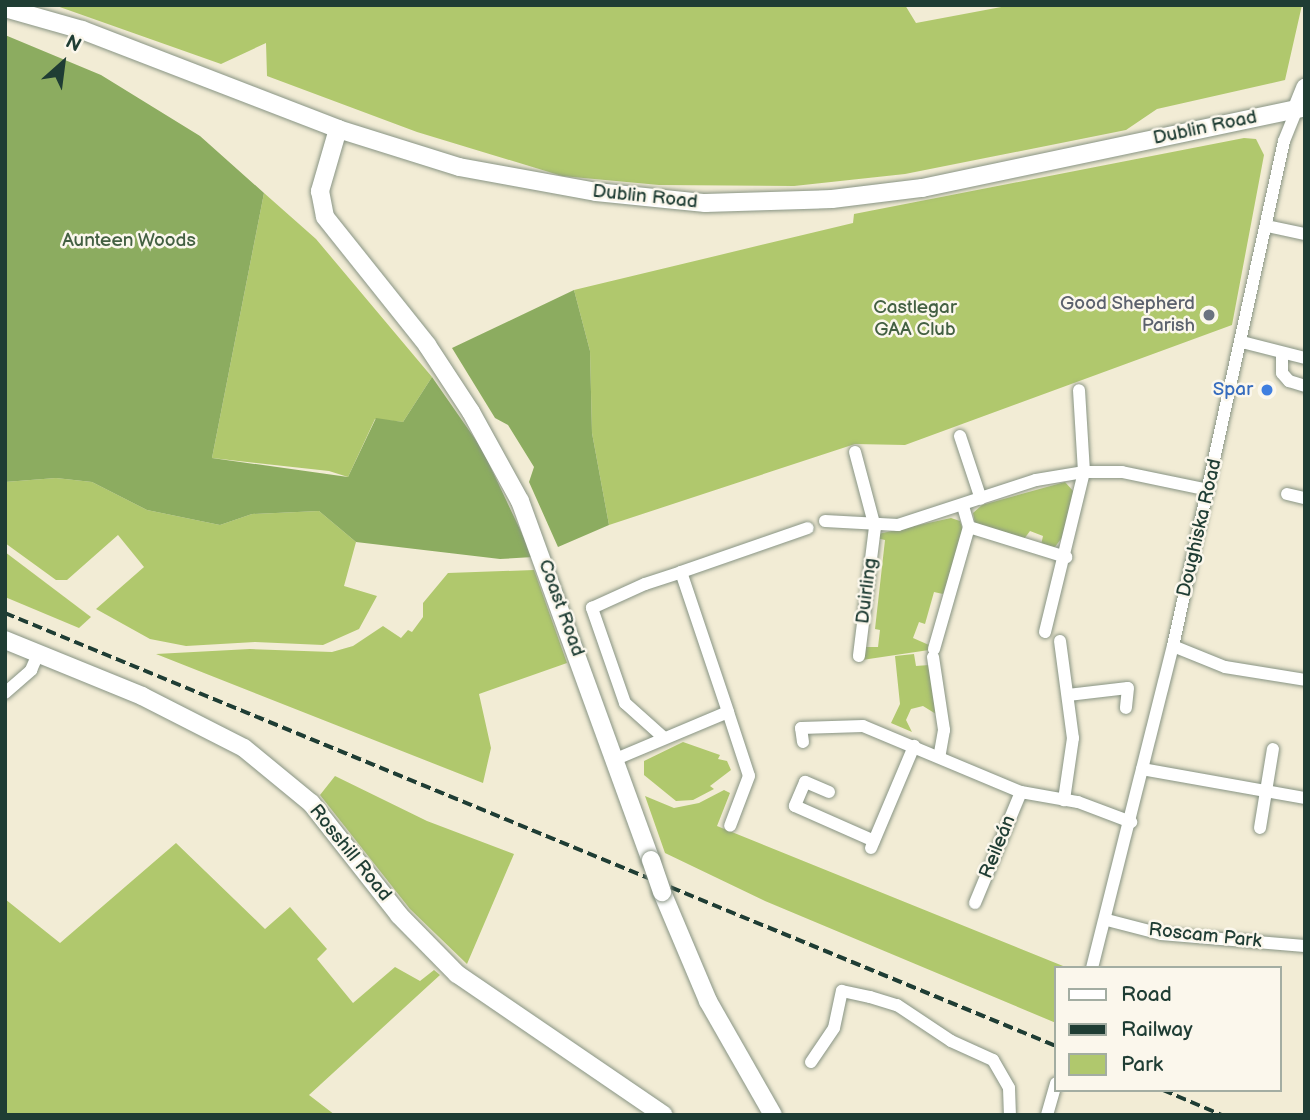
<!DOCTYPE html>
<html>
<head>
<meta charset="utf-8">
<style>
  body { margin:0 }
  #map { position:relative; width:1310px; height:1120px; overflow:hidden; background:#f2ecd5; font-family:"Balsamiq Sans",sans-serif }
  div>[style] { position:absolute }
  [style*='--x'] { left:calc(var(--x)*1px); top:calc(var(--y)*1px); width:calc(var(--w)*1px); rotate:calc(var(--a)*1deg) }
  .green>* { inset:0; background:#b0c86d }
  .forest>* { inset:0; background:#8cac60 }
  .roads { filter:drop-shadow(0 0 2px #889484) drop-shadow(0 0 2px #889484) }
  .street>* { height:12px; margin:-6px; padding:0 6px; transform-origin:6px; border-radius:6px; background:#fff }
  .secondary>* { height:18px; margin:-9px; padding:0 9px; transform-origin:9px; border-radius:9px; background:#fff }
  .rail>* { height:3.5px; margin-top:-1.75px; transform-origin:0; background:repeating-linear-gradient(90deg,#1f3d34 0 10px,transparent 0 15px) }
  .bridges { filter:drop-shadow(0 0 2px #889484) drop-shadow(0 0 2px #889484) }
  .secondary-bridge>* { height:18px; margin:-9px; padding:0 9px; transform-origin:9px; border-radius:9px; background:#fff }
  .dots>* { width:19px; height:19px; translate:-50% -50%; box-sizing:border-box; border:4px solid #fbf7ec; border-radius:50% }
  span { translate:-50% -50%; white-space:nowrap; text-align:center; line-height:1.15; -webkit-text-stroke:5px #fbf7ec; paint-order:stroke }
  .street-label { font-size:19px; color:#1f3d34 }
  .park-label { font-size:19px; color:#436042 }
  .worship-label { font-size:19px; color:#5b616d }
  .right { translate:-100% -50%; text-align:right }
  .shop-label { font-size:19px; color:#366cbe }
  .frame { position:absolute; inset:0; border:7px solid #1f3d34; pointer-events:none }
  .legend { position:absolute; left:1054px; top:966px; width:228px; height:126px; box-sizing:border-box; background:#fbf7ec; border:2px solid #a3ada2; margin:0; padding:9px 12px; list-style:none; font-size:21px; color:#1f3d34 }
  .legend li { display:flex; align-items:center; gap:14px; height:35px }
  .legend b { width:35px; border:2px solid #a3ada2 }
  .north { position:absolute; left:28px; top:28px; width:70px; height:70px; -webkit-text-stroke:5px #fbf7ec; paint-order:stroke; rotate:28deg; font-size:19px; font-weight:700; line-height:28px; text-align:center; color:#1f3d34 }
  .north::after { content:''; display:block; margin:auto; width:24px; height:32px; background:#1f3d34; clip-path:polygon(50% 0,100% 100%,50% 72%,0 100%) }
</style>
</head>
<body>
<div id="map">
  <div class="green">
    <i style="clip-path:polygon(54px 5px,905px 5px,916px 23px,1012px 5px,1302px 5px,1285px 80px,1157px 109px,1126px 130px,905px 174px,794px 186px,659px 185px,562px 176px,417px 132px,267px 76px,266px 43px,221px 64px)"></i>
    <i style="clip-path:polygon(1244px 138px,1256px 139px,1264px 155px,1232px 325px,905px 445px,855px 444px,609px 525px,592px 433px,590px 351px,574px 290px,853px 223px,854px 214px)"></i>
    <i style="clip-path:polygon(264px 193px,316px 239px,432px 377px,403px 422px,375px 419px,348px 477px,329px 471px,212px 458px)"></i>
    <i style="clip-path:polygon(56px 478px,92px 482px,147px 510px,220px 525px,252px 514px,319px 511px,356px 542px,344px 586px,377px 596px,359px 629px,323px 645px,255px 642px,186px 646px,150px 639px,96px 609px,144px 567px,118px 535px,67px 580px,56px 580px,5px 543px,5px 482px)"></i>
    <i style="clip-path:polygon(1065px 482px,1074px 492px,1063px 536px,1055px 547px,1041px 545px,1043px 536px,1030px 531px,1024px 539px,975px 523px,973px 513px,982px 505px)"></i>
    <i style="clip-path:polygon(951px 518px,960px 521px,963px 531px,957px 553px,943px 594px,934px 592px,925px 624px,919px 622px,913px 638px,929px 645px,929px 650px,862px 660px,863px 647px,878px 647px,880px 630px,875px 629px,885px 540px,876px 538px,878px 534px)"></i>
    <i style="clip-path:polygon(5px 552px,91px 617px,79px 628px,5px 597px)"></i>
    <i style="clip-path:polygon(534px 570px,567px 663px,479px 694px,491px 748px,483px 783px,156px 654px,250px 649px,332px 652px,353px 646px,383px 626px,401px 638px,408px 630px,412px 632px,423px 617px,423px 603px,448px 573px)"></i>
    <i style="clip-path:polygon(914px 654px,916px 666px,929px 665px,936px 714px,923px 706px,911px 709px,906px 720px,912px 732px,891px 723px,900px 704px,895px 656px)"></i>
    <i style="clip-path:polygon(683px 742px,720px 755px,718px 759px,727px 761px,731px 770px,710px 786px,714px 789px,693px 800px,676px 801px,644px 775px,644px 761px)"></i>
    <i style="clip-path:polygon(335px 776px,427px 821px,514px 854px,467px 964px,410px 909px,320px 795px)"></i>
    <i style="clip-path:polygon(724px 790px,730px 793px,717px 826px,1068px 968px,1056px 968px,1056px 1023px,765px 901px,665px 853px,645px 796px,674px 808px,699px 803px)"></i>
    <i style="clip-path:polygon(176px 843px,265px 929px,290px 907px,327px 949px,317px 959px,353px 1003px,395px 967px,420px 981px,434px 970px,440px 975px,309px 1095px,335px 1115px,5px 1115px,5px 899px,60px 943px)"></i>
  </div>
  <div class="forest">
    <i style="clip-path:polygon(5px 35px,101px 75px,200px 136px,264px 193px,212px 458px,348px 477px,376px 418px,403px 422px,432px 377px,482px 449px,533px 557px,500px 559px,356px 542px,319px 511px,252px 514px,220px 525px,147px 510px,92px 482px,56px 478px,5px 482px)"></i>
    <i style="clip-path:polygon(574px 290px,590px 351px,592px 433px,609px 525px,558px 547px,529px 482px,534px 467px,508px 425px,495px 418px,452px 348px)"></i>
  </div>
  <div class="roads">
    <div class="street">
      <i style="--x:1267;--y:226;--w:39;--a:12"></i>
      <i style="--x:1242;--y:342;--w:65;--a:14.3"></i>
      <i style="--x:1282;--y:353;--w:20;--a:90"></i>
      <i style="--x:1282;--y:373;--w:11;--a:49"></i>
      <i style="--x:1289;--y:381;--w:17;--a:17"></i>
      <i style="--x:960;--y:436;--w:66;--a:71.6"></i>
      <i style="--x:855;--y:452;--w:78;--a:75.1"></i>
      <i style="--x:875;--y:527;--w:130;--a:97.1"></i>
      <i style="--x:1287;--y:494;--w:18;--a:13"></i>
      <i style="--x:825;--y:521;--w:73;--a:3.1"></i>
      <i style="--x:898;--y:525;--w:145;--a:-18.1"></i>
      <i style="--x:1036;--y:480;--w:49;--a:-9.5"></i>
      <i style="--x:1084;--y:472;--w:38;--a:0"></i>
      <i style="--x:1122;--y:472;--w:88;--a:11.8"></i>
      <i style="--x:969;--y:527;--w:102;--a:17.2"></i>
      <i style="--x:681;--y:572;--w:134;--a:-19.1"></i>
      <i style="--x:1045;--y:632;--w:165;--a:-76.3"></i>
      <i style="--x:1084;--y:472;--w:82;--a:-93.5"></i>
      <i style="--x:1060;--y:641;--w:98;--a:82.4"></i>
      <i style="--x:1073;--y:738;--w:63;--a:98.3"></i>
      <i style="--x:1173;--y:646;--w:56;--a:22"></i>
      <i style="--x:1225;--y:667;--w:81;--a:9.2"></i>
      <i style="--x:934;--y:649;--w:127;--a:-74"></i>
      <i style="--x:969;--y:527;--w:22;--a:-106"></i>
      <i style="--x:933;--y:657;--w:74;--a:81.4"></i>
      <i style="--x:944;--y:730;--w:27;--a:100"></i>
      <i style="--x:5;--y:693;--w:35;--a:-41"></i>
      <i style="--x:31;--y:670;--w:17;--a:-66"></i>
      <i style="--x:1068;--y:695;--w:60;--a:-6.7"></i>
      <i style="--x:1128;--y:688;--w:20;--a:96"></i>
      <i style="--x:663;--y:737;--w:51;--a:-138.2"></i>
      <i style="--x:625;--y:703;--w:101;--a:-109.2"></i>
      <i style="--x:592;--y:608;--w:58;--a:-24.4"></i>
      <i style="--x:645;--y:584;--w:38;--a:-18"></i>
      <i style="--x:681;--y:572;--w:148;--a:71.4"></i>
      <i style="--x:803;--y:742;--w:14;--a:-98"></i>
      <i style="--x:801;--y:728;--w:62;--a:-1.8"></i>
      <i style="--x:863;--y:726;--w:171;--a:22.7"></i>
      <i style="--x:1021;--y:792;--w:58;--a:10"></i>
      <i style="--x:1078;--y:802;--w:57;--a:20.7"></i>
      <i style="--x:616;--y:759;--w:121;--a:-22.8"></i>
      <i style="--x:728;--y:712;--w:67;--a:71.8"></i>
      <i style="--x:749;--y:776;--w:53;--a:110.8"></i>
      <i style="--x:1142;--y:769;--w:166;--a:10.1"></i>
      <i style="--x:829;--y:792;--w:26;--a:-157"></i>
      <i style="--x:805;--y:782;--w:26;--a:113"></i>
      <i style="--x:795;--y:806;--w:86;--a:23.9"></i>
      <i style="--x:1260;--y:828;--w:80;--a:-80.7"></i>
      <i style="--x:871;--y:848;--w:111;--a:-67.1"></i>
      <i style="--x:975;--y:903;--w:120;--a:-67.5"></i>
      <i style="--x:1107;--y:920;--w:56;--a:14.5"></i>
      <i style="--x:1161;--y:934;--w:144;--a:4.8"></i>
      <i style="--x:1092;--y:968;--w:332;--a:-75.9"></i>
      <i style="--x:1173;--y:646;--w:517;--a:-77.6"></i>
      <i style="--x:1284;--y:141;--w:35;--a:-68"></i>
      <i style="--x:811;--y:1062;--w:41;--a:-55.9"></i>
      <i style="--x:834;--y:1028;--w:38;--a:-78"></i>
      <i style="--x:842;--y:991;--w:29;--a:12"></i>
      <i style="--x:870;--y:997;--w:28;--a:17"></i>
      <i style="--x:897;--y:1005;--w:65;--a:33.7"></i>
      <i style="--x:951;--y:1041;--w:46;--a:24.3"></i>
      <i style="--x:993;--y:1060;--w:32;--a:60"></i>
      <i style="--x:1009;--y:1088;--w:27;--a:88"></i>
      <i style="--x:1047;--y:1115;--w:33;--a:-74"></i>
    </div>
    <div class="secondary">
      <i style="--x:5;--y:8;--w:80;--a:15.9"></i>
      <i style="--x:82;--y:30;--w:274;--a:21.1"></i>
      <i style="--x:338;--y:129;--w:127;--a:17.4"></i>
      <i style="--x:459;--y:167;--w:139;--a:10.3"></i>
      <i style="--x:596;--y:192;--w:110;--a:5.8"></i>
      <i style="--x:705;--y:203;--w:127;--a:-1.8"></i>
      <i style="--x:832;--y:199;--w:91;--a:-7"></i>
      <i style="--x:922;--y:188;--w:391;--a:-11.9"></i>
      <i style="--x:1297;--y:108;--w:22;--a:-68"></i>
      <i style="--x:338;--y:129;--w:65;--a:106.2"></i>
      <i style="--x:320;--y:191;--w:26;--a:79"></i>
      <i style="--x:325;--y:217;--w:164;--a:51.4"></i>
      <i style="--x:427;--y:345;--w:80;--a:56.7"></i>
      <i style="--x:471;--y:412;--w:102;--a:61.2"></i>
      <i style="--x:520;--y:501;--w:382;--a:70"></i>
      <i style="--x:5;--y:640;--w:148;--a:22.2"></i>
      <i style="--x:142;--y:696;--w:114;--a:27"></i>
      <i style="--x:244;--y:748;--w:87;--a:39.4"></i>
      <i style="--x:311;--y:803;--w:142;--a:51.8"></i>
      <i style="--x:399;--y:915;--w:83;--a:45.5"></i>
      <i style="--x:457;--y:974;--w:250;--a:34.3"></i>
      <i style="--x:662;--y:892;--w:118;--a:67.1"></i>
      <i style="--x:708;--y:1001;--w:131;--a:60.3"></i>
    </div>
  </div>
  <div class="rail">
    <i style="--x:5;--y:613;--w:1137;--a:22.39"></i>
    <i style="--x:1163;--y:1090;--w:64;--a:23"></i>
  </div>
  <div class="bridges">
    <div class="secondary-bridge">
      <i style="--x:651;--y:860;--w:34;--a:71"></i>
    </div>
  </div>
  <div class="dots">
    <i style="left:1209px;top:315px;background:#6b7280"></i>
    <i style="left:1267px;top:390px;background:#3f7fe0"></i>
  </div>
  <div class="street-label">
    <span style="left:1205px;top:128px;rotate:-12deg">Dublin Road</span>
    <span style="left:645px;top:197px;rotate:6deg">Dublin Road</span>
    <span style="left:1200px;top:528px;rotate:-77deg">Doughiska Road</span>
    <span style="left:867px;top:591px;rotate:-83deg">Duirling</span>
    <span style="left:561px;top:608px;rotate:70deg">Coast Road</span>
    <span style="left:998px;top:847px;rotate:-68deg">Reileán</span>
    <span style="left:350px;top:853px;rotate:51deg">Rosshill Road</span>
    <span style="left:1205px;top:936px;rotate:6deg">Roscam Park</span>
  </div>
  <div class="park-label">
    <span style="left:129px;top:241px">Aunteen Woods</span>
    <span style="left:915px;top:319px">Castlegar<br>GAA Club</span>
  </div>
  <div class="worship-label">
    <span class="right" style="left:1195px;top:315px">Good Shepherd<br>Parish</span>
  </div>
  <div class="shop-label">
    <span class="right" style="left:1253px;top:390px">Spar</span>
  </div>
  <div class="frame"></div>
  <ul class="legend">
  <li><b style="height:9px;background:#fff"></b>Road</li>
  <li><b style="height:9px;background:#1f3d34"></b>Railway</li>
  <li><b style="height:19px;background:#b0c86d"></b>Park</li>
  </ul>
  <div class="north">N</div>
</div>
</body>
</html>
